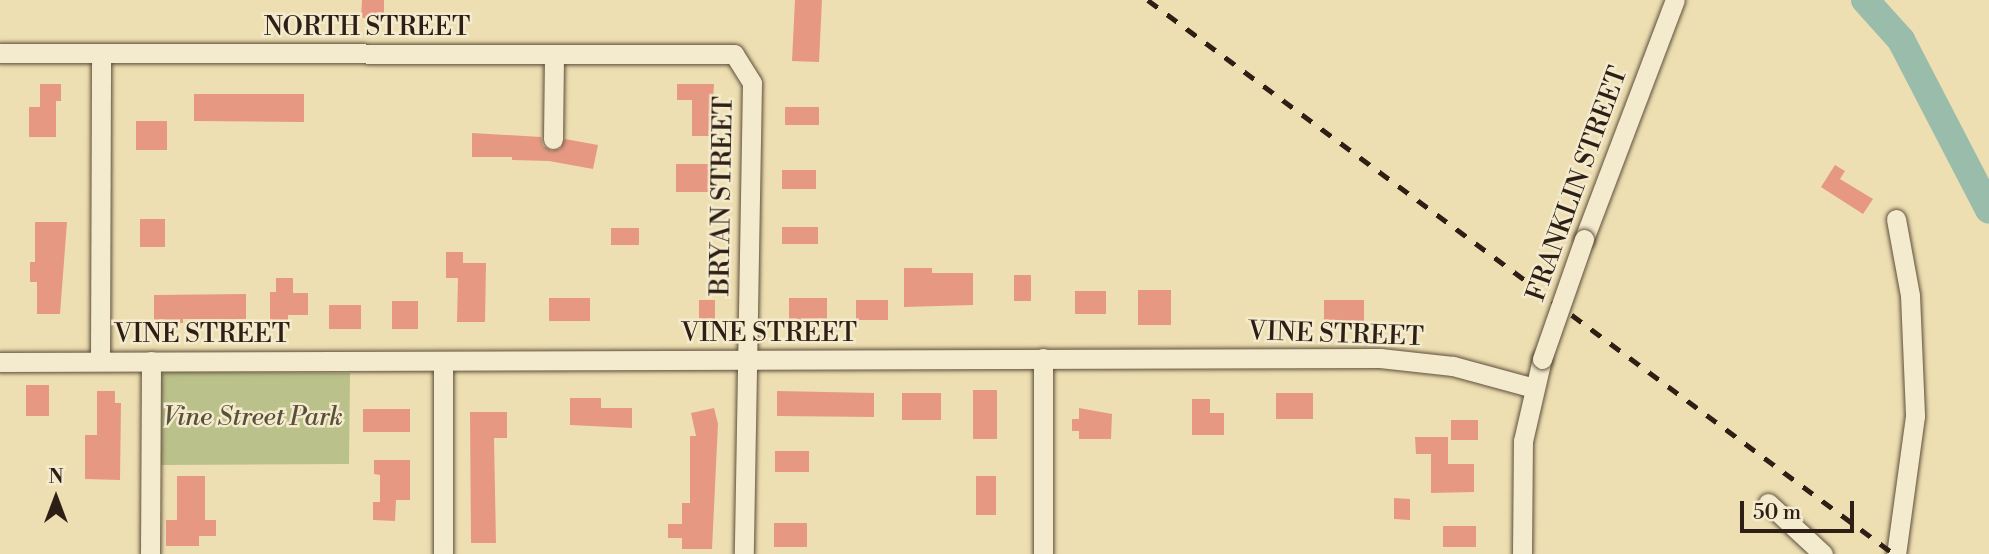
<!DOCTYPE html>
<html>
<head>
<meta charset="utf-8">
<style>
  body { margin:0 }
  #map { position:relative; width:1989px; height:554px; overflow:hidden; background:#eedfb2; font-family:"Libre Bodoni",serif }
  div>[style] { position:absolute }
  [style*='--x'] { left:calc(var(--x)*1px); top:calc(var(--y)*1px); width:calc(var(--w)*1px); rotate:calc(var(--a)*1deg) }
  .green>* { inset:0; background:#bbc18a }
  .river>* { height:28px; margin:-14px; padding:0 14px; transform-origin:14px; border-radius:14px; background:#99bdaa }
  .building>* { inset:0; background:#e79882 }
  .roads { filter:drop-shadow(0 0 2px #5d4f3c) drop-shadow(0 0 2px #5d4f3c) }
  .minor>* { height:19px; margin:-9.5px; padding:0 9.5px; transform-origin:9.5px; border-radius:9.5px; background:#f4eacd }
  .rail>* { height:4.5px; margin-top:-2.25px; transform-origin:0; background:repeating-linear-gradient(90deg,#2d1f15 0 12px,transparent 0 24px) }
  .bridges { filter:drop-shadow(0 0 2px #5d4f3c) drop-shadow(0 0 2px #5d4f3c) }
  .minor-bridge>* { height:19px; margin:-9.5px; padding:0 9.5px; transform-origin:9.5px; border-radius:9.5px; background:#f4eacd }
  span { translate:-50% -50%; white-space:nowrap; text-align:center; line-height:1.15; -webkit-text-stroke:5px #f4eacd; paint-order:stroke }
  .street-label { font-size:26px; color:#2d1f15 }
  .park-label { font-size:26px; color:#585038; font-style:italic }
  .north { position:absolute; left:21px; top:463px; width:70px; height:70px; -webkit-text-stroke:5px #f4eacd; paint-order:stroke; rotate:0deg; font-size:19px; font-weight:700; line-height:28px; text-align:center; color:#2d1f15 }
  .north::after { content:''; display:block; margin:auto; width:24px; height:32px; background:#2d1f15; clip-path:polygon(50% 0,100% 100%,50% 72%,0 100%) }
  .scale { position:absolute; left:1740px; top:501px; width:114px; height:32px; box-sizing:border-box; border:4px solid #2d1f15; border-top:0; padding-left:9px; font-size:21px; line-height:24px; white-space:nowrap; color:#2d1f15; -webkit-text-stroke:5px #f4eacd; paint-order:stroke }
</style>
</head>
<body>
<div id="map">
  <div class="green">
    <i style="clip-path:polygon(166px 372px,350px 373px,349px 464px,156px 465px,159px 376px)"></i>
  </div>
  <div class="river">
    <i style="--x:1865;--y:0;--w:54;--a:48"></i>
    <i style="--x:1901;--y:40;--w:191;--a:62.6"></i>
  </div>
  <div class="building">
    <i style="clip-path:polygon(362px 0,384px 0,384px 18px,361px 18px)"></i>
    <i style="clip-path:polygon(795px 0,822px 0,819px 62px,792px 61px)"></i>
    <i style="clip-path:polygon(40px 84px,61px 84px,61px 101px,56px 101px,56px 137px,29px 137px,29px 107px,40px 107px)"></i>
    <i style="clip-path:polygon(677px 84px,714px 84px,711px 136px,692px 136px,692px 100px,677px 100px)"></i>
    <i style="clip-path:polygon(194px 94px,304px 94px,304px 122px,194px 121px)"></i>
    <i style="clip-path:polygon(785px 107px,819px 107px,819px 125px,785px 125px)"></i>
    <i style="clip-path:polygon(136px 121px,167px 121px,167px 150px,136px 150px)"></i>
    <i style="clip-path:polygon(472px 133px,541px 137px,543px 146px,552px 151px,560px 149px,565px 139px,598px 145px,593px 169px,549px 161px,512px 160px,512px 157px,472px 157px)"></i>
    <i style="clip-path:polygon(676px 164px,711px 164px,711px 192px,676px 192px)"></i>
    <i style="clip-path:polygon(1835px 165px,1845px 171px,1840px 179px,1873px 199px,1863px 214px,1821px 187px)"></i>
    <i style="clip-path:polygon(782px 170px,816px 170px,816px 189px,782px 189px)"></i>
    <i style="clip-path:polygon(140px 219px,165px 219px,165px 247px,140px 247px)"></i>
    <i style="clip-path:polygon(35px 222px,67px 222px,60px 314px,37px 314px,37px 282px,30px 282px,30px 262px,35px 262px)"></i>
    <i style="clip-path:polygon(782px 227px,818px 227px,818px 244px,782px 244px)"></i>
    <i style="clip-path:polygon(611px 228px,639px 228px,639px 245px,611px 245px)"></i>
    <i style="clip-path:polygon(446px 252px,463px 252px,463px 263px,486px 263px,485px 322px,457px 322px,458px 278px,446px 278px)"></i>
    <i style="clip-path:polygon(904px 268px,932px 268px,932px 273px,973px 273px,973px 305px,904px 307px)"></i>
    <i style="clip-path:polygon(1014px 275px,1031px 275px,1031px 301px,1014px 301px)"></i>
    <i style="clip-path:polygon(276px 278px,293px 278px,293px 293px,308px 293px,308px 315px,288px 315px,288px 325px,270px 325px,270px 292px,276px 292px)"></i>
    <i style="clip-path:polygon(1138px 290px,1171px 290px,1171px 325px,1138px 325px)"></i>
    <i style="clip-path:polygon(1075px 291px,1106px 291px,1106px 314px,1075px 314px)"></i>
    <i style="clip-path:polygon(246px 294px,246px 319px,183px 319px,183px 323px,154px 323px,154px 295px)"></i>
    <i style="clip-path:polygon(549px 298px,590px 298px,590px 321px,549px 321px)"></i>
    <i style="clip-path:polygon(789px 298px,827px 298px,827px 322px,789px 322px)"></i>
    <i style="clip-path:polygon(699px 300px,715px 300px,715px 325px,699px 325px)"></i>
    <i style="clip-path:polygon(856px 300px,888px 300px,888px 320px,856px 320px)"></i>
    <i style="clip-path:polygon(1324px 300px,1364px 300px,1364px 326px,1324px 326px)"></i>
    <i style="clip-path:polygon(392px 301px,418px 301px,418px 329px,392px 329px)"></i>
    <i style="clip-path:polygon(329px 305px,361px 305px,361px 329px,329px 329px)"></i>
    <i style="clip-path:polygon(26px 385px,49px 385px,49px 416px,26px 416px)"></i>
    <i style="clip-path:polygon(973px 390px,997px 390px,997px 439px,973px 439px)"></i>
    <i style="clip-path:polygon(97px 391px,115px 391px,115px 403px,121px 403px,120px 480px,85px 479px,85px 435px,97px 435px)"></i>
    <i style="clip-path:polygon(777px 391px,874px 393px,874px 417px,777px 416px)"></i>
    <i style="clip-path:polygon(902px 393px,941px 393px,941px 420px,902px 420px)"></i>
    <i style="clip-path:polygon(1276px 393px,1313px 393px,1313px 419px,1276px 419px)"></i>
    <i style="clip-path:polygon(570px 398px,601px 398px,601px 408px,632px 408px,632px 428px,570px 425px)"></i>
    <i style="clip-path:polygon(1192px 399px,1210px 399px,1210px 413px,1224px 413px,1224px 435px,1192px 435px)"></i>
    <i style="clip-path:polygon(714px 408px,718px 424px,712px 549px,682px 549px,682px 538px,668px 538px,668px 524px,682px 524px,682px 503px,690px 503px,690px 436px,696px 436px,691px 413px)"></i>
    <i style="clip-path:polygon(1079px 408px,1112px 414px,1111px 439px,1079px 439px,1079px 431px,1072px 431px,1072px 419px,1079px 419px)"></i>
    <i style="clip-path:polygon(363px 409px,410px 409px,410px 432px,363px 432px)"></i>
    <i style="clip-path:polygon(470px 412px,507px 412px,507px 438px,494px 438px,496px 543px,471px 543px)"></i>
    <i style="clip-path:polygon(1451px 420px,1478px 420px,1478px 440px,1451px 440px)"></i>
    <i style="clip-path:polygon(1415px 437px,1448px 437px,1448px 464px,1474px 464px,1474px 492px,1431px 493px,1431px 454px,1416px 454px)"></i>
    <i style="clip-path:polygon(775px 451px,809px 451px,809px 472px,775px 472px)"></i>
    <i style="clip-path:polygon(374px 460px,410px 460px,410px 500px,396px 500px,395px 521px,373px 520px,373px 502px,380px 502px,380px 475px,374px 474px)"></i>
    <i style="clip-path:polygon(177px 476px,205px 476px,205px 520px,216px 520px,216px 536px,199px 536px,199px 546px,166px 546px,166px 520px,177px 520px)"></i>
    <i style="clip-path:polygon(976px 476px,996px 476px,996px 515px,976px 515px)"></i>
    <i style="clip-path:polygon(1394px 498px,1410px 499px,1410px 520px,1394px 519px)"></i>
    <i style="clip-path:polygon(774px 523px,807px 523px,807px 547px,774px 547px)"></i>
    <i style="clip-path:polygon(1443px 526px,1476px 526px,1476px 547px,1443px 547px)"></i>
  </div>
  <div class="roads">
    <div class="minor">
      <i style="--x:0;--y:53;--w:734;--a:0.08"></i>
      <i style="--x:734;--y:54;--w:34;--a:58"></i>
      <i style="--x:752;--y:83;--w:471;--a:91"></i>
      <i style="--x:553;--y:139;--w:85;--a:-89.3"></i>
      <i style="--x:1896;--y:219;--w:77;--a:79.6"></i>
      <i style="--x:1910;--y:295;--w:121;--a:87.6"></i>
      <i style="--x:1915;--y:416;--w:139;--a:97.8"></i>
      <i style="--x:1584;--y:239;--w:256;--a:-69.2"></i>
      <i style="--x:100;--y:361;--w:306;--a:-89.8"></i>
      <i style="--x:0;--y:362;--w:1380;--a:-0.17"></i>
      <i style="--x:1380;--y:358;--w:73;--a:6.3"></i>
      <i style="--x:1453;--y:366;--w:84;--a:15.2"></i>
      <i style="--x:443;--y:362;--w:192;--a:90"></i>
      <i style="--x:1768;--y:503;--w:75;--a:42.8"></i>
      <i style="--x:150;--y:554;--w:193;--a:-89.7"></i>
      <i style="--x:1043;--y:554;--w:196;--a:-90"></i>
      <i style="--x:1522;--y:554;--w:113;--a:-89.5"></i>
      <i style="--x:1523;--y:441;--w:84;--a:-77"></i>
    </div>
  </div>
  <div class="rail">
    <i style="--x:1148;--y:0;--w:929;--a:36.6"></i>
  </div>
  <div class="bridges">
    <div class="minor-bridge">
      <i style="--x:1542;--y:359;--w:127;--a:-70.7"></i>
    </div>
  </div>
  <div class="street-label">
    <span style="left:367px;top:28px">NORTH STREET</span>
    <span style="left:1578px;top:184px;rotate:-70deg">FRANKLIN STREET</span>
    <span style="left:723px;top:196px;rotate:-89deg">BRYAN STREET</span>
    <span style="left:769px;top:334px">VINE STREET</span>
    <span style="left:202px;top:335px">VINE STREET</span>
    <span style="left:1336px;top:335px;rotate:2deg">VINE STREET</span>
  </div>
  <div class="park-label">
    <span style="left:253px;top:418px">Vine Street Park</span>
  </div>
  <div class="north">N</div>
  <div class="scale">50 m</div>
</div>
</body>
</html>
